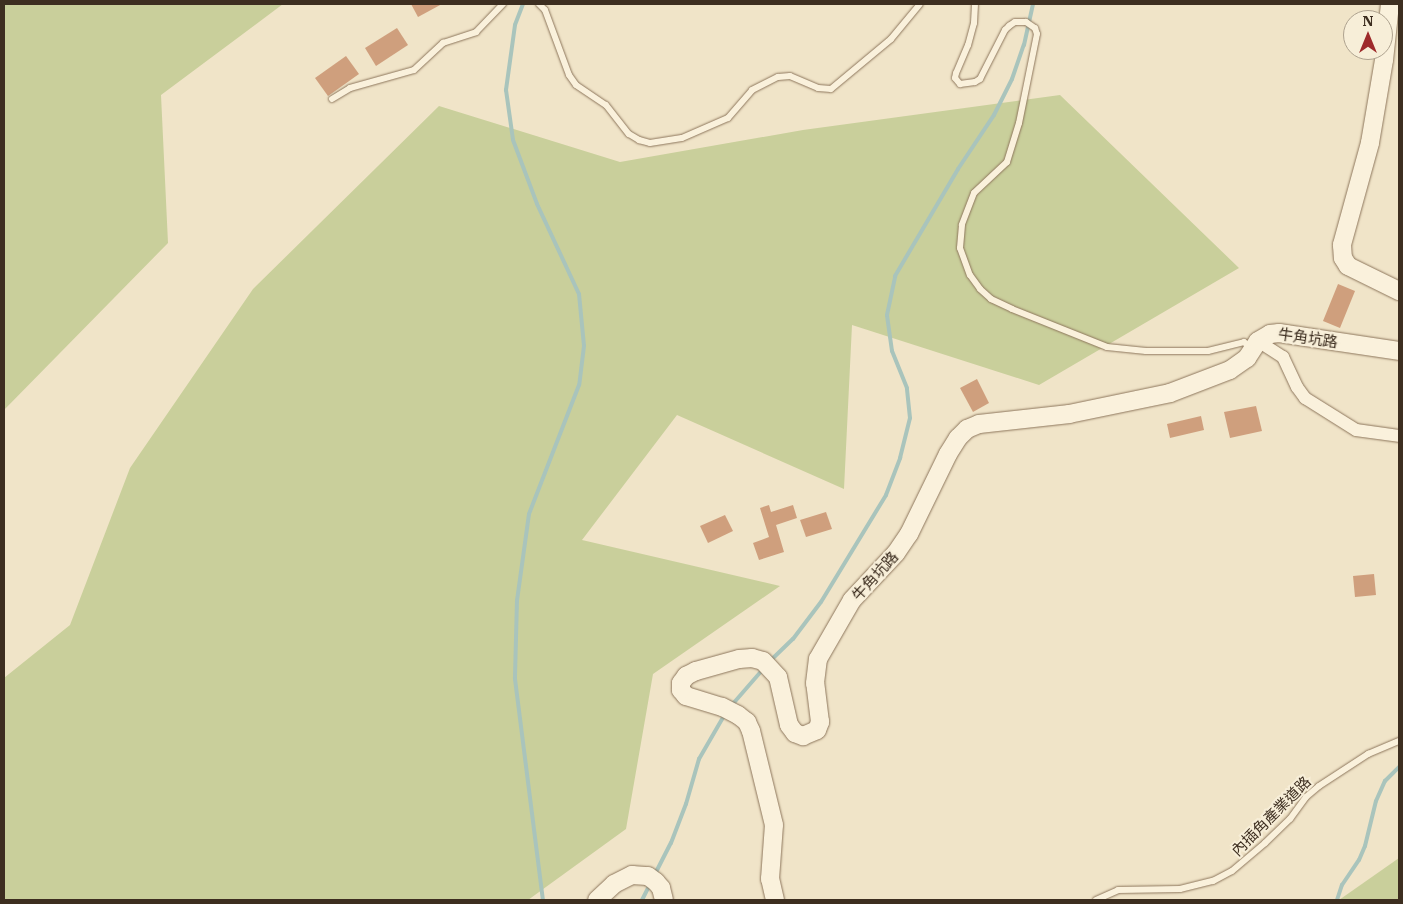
<!DOCTYPE html>
<html>
<head>
<meta charset="utf-8">
<style>
  body { margin:0 }
  #map { position:relative; width:1403px; height:904px; overflow:hidden; background:#f0e4c8; font-family:"IBM Plex Serif","Noto Sans TC",serif }
  div>[style] { position:absolute }
  [style*='--x'] { left:calc(var(--x)*1px); top:calc(var(--y)*1px); width:calc(var(--w)*1px); rotate:calc(var(--a)*1deg) }
  .green>* { inset:0; background:#c9cf9b }
  .stream>* { height:4px; margin:-2px; padding:0 2px; transform-origin:2px; border-radius:2px; background:#a9c4bc }
  .building>* { inset:0; background:#cf9f7d }
  .roads { filter:drop-shadow(0 0 1px #8d765c) drop-shadow(0 0 1px #8d765c) }
  .lane>* { height:6px; margin:-3px; padding:0 3px; transform-origin:3px; border-radius:3px; background:#faf1dc }
  .street>* { height:12px; margin:-6px; padding:0 6px; transform-origin:6px; border-radius:6px; background:#faf1dc }
  .secondary>* { height:18px; margin:-9px; padding:0 9px; transform-origin:9px; border-radius:9px; background:#faf1dc }
  span { translate:-50% -50%; white-space:nowrap; text-align:center; line-height:1.15; -webkit-text-stroke:4px #f7eed8; paint-order:stroke }
  .street-label { font-size:15px; color:#3d2e20 }
  .frame { position:absolute; inset:0; border:5px solid #3d2e20; pointer-events:none }
  .north { position:absolute; left:1343px; top:10px; width:50px; height:50px; box-sizing:border-box; background:#f7eed8; border:1px solid #ada18e; border-radius:50%; rotate:0deg; font-size:14px; font-weight:700; line-height:20px; text-align:center; color:#3d2e20 }
  .north::after { content:''; display:block; margin:auto; width:18px; height:22px; background:#9e2a2b; clip-path:polygon(50% 0,100% 100%,50% 72%,0 100%) }
</style>
</head>
<body>
<div id="map">
  <div class="green">
    <i style="clip-path:polygon(4px 4px,283px 4px,161px 95px,168px 243px,4px 410px)"></i>
    <i style="clip-path:polygon(1060px 95px,1239px 268px,1039px 385px,852px 325px,844px 489px,677px 415px,582px 540px,780px 586px,653px 674px,626px 829px,528px 900px,4px 900px,4px 678px,70px 625px,130px 468px,253px 289px,439px 106px,620px 162px,803px 130px)"></i>
    <i style="clip-path:polygon(1399px 858px,1399px 900px,1339px 900px)"></i>
  </div>
  <div class="stream">
    <i style="--x:523;--y:4;--w:22;--a:111"></i>
    <i style="--x:515;--y:25;--w:66;--a:97.9"></i>
    <i style="--x:506;--y:90;--w:50;--a:82"></i>
    <i style="--x:513;--y:140;--w:68;--a:69.4"></i>
    <i style="--x:537;--y:204;--w:99;--a:65"></i>
    <i style="--x:579;--y:294;--w:52;--a:84.5"></i>
    <i style="--x:584;--y:346;--w:39;--a:97"></i>
    <i style="--x:579;--y:385;--w:138;--a:111.2"></i>
    <i style="--x:529;--y:514;--w:87;--a:97.9"></i>
    <i style="--x:517;--y:600;--w:79;--a:91.5"></i>
    <i style="--x:515;--y:679;--w:223;--a:82.8"></i>
    <i style="--x:770;--y:661;--w:32;--a:-44"></i>
    <i style="--x:793;--y:639;--w:46;--a:-52.9"></i>
    <i style="--x:821;--y:602;--w:125;--a:-58.7"></i>
    <i style="--x:886;--y:495;--w:40;--a:-69"></i>
    <i style="--x:900;--y:458;--w:41;--a:-76"></i>
    <i style="--x:910;--y:418;--w:30;--a:-96"></i>
    <i style="--x:907;--y:388;--w:40;--a:-112"></i>
    <i style="--x:892;--y:351;--w:36;--a:-98"></i>
    <i style="--x:887;--y:315;--w:40;--a:-78"></i>
    <i style="--x:895;--y:276;--w:124;--a:-59.5"></i>
    <i style="--x:958;--y:169;--w:65;--a:-56.3"></i>
    <i style="--x:994;--y:115;--w:40;--a:-63.4"></i>
    <i style="--x:1012;--y:79;--w:36;--a:-71"></i>
    <i style="--x:1024;--y:45;--w:42;--a:-77.6"></i>
    <i style="--x:731;--y:706;--w:50;--a:-49"></i>
    <i style="--x:654;--y:876;--w:37;--a:-63"></i>
    <i style="--x:671;--y:843;--w:42;--a:-69"></i>
    <i style="--x:686;--y:804;--w:47;--a:-73.9"></i>
    <i style="--x:699;--y:759;--w:52;--a:-60"></i>
    <i style="--x:642;--y:900;--w:18;--a:-63"></i>
    <i style="--x:1337;--y:900;--w:16;--a:-72"></i>
    <i style="--x:1342;--y:885;--w:30;--a:-56"></i>
    <i style="--x:1359;--y:860;--w:15;--a:-67"></i>
    <i style="--x:1365;--y:846;--w:46;--a:-76.3"></i>
    <i style="--x:1376;--y:801;--w:22;--a:-66"></i>
    <i style="--x:1385;--y:781;--w:20;--a:-45"></i>
  </div>
  <div class="building">
    <i style="clip-path:polygon(411px 4px,442px 4px,418px 17px)"></i>
    <i style="clip-path:polygon(397px 28px,408px 45px,376px 66px,365px 48px)"></i>
    <i style="clip-path:polygon(346px 56px,359px 74px,328px 96px,315px 78px)"></i>
    <i style="clip-path:polygon(1338px 284px,1355px 291px,1340px 328px,1323px 321px)"></i>
    <i style="clip-path:polygon(977px 379px,989px 403px,973px 412px,960px 388px)"></i>
    <i style="clip-path:polygon(1256px 406px,1262px 431px,1230px 438px,1224px 412px)"></i>
    <i style="clip-path:polygon(1201px 416px,1204px 430px,1170px 438px,1167px 424px)"></i>
    <i style="clip-path:polygon(769px 505px,771px 512px,793px 505px,797px 518px,776px 525px,784px 552px,759px 560px,753px 543px,769px 537px,760px 508px)"></i>
    <i style="clip-path:polygon(826px 512px,832px 529px,806px 537px,800px 520px)"></i>
    <i style="clip-path:polygon(725px 515px,733px 531px,708px 543px,700px 526px)"></i>
    <i style="clip-path:polygon(1374px 574px,1376px 595px,1355px 597px,1353px 576px)"></i>
  </div>
  <div class="roads">
    <div class="lane">
      <i style="--x:539;--y:4;--w:8;--a:45"></i>
      <i style="--x:545;--y:10;--w:69;--a:69.7"></i>
      <i style="--x:569;--y:75;--w:12;--a:55"></i>
      <i style="--x:576;--y:85;--w:36;--a:34"></i>
      <i style="--x:606;--y:105;--w:37;--a:52"></i>
      <i style="--x:629;--y:134;--w:12;--a:31"></i>
      <i style="--x:639;--y:140;--w:11;--a:15"></i>
      <i style="--x:650;--y:143;--w:32;--a:-9"></i>
      <i style="--x:682;--y:138;--w:50;--a:-23.5"></i>
      <i style="--x:728;--y:118;--w:37;--a:-49"></i>
      <i style="--x:752;--y:90;--w:29;--a:-27"></i>
      <i style="--x:778;--y:77;--w:12;--a:-5"></i>
      <i style="--x:790;--y:76;--w:30;--a:23"></i>
      <i style="--x:818;--y:88;--w:13;--a:4"></i>
      <i style="--x:831;--y:89;--w:78;--a:-39.8"></i>
      <i style="--x:891;--y:39;--w:45;--a:-50.4"></i>
      <i style="--x:975;--y:4;--w:19;--a:93"></i>
      <i style="--x:974;--y:23;--w:23;--a:105"></i>
      <i style="--x:968;--y:45;--w:30;--a:113"></i>
      <i style="--x:956;--y:73;--w:5;--a:101"></i>
      <i style="--x:955;--y:78;--w:8;--a:50"></i>
      <i style="--x:960;--y:84;--w:15;--a:-8"></i>
      <i style="--x:975;--y:82;--w:6;--a:-31"></i>
      <i style="--x:980;--y:79;--w:55;--a:-63"></i>
      <i style="--x:1005;--y:30;--w:6;--a:-45"></i>
      <i style="--x:1009;--y:26;--w:7;--a:-34"></i>
      <i style="--x:1015;--y:22;--w:11;--a:0"></i>
      <i style="--x:1026;--y:22;--w:11;--a:34"></i>
      <i style="--x:1035;--y:28;--w:6;--a:72"></i>
      <i style="--x:1037;--y:34;--w:91;--a:101.4"></i>
      <i style="--x:1019;--y:123;--w:41;--a:107.1"></i>
      <i style="--x:1007;--y:162;--w:45;--a:136.8"></i>
      <i style="--x:974;--y:193;--w:34;--a:111"></i>
      <i style="--x:962;--y:225;--w:23;--a:95"></i>
      <i style="--x:960;--y:248;--w:29;--a:70"></i>
      <i style="--x:970;--y:275;--w:17;--a:54"></i>
      <i style="--x:980;--y:289;--w:15;--a:42"></i>
      <i style="--x:991;--y:299;--w:23;--a:25"></i>
      <i style="--x:1012;--y:309;--w:102;--a:21.8"></i>
      <i style="--x:1107;--y:347;--w:39;--a:6"></i>
      <i style="--x:1146;--y:351;--w:62;--a:0"></i>
      <i style="--x:1208;--y:351;--w:37;--a:-14"></i>
      <i style="--x:1244;--y:342;--w:9;--a:41"></i>
      <i style="--x:332;--y:99;--w:21;--a:-31"></i>
      <i style="--x:350;--y:88;--w:66;--a:-15.7"></i>
      <i style="--x:414;--y:70;--w:40;--a:-43"></i>
      <i style="--x:443;--y:43;--w:35;--a:-18"></i>
      <i style="--x:476;--y:32;--w:39;--a:-46"></i>
      <i style="--x:1096;--y:900;--w:24;--a:-24"></i>
      <i style="--x:1118;--y:890;--w:62;--a:-0.9"></i>
      <i style="--x:1180;--y:889;--w:34;--a:-14"></i>
      <i style="--x:1213;--y:881;--w:21;--a:-28"></i>
      <i style="--x:1232;--y:871;--w:43;--a:-40.3"></i>
      <i style="--x:1265;--y:843;--w:35;--a:-44"></i>
      <i style="--x:1290;--y:819;--w:27;--a:-54"></i>
      <i style="--x:1306;--y:797;--w:17;--a:-40"></i>
      <i style="--x:1319;--y:786;--w:59;--a:-33.1"></i>
      <i style="--x:1368;--y:754;--w:34;--a:-23"></i>
    </div>
    <div class="street">
      <i style="--x:1258;--y:341;--w:30;--a:33"></i>
      <i style="--x:1283;--y:357;--w:33;--a:65"></i>
      <i style="--x:1297;--y:387;--w:14;--a:54"></i>
      <i style="--x:1305;--y:398;--w:60;--a:32.1"></i>
      <i style="--x:1356;--y:430;--w:43;--a:7.9"></i>
    </div>
    <div class="secondary">
      <i style="--x:1390;--y:4;--w:56;--a:96.1"></i>
      <i style="--x:1384;--y:60;--w:84;--a:99.6"></i>
      <i style="--x:1370;--y:143;--w:106;--a:105.4"></i>
      <i style="--x:1342;--y:245;--w:13;--a:86"></i>
      <i style="--x:1343;--y:258;--w:9;--a:58"></i>
      <i style="--x:1348;--y:266;--w:57;--a:26.1"></i>
      <i style="--x:597;--y:900;--w:23;--a:-43"></i>
      <i style="--x:614;--y:884;--w:20;--a:-27"></i>
      <i style="--x:632;--y:875;--w:16;--a:4"></i>
      <i style="--x:648;--y:876;--w:10;--a:37"></i>
      <i style="--x:656;--y:882;--w:8;--a:50"></i>
      <i style="--x:661;--y:888;--w:12;--a:76"></i>
      <i style="--x:775;--y:900;--w:22;--a:-103"></i>
      <i style="--x:770;--y:879;--w:54;--a:-85.8"></i>
      <i style="--x:774;--y:825;--w:97;--a:-103.7"></i>
      <i style="--x:751;--y:731;--w:10;--a:-114"></i>
      <i style="--x:747;--y:722;--w:11;--a:-142"></i>
      <i style="--x:738;--y:715;--w:18;--a:-153"></i>
      <i style="--x:722;--y:707;--w:38;--a:-163"></i>
      <i style="--x:686;--y:696;--w:8;--a:-130"></i>
      <i style="--x:681;--y:690;--w:7;--a:-90"></i>
      <i style="--x:681;--y:683;--w:9;--a:-54"></i>
      <i style="--x:686;--y:676;--w:11;--a:-27"></i>
      <i style="--x:696;--y:671;--w:45;--a:-15.6"></i>
      <i style="--x:739;--y:659;--w:13;--a:-4"></i>
      <i style="--x:752;--y:658;--w:11;--a:15"></i>
      <i style="--x:763;--y:661;--w:22;--a:47"></i>
      <i style="--x:778;--y:677;--w:49;--a:77.1"></i>
      <i style="--x:789;--y:725;--w:10;--a:53"></i>
      <i style="--x:795;--y:733;--w:9;--a:21"></i>
      <i style="--x:803;--y:736;--w:15;--a:-23"></i>
      <i style="--x:817;--y:730;--w:9;--a:-69"></i>
      <i style="--x:820;--y:722;--w:39;--a:-97"></i>
      <i style="--x:815;--y:683;--w:24;--a:-83"></i>
      <i style="--x:818;--y:659;--w:68;--a:-60"></i>
      <i style="--x:852;--y:600;--w:64;--a:-46.9"></i>
      <i style="--x:896;--y:553;--w:23;--a:-56"></i>
      <i style="--x:909;--y:534;--w:89;--a:-64"></i>
      <i style="--x:948;--y:454;--w:19;--a:-58"></i>
      <i style="--x:958;--y:438;--w:13;--a:-45"></i>
      <i style="--x:967;--y:429;--w:13;--a:-23"></i>
      <i style="--x:979;--y:424;--w:91;--a:-6.3"></i>
      <i style="--x:1069;--y:414;--w:103;--a:-11.7"></i>
      <i style="--x:1170;--y:393;--w:64;--a:-21"></i>
      <i style="--x:1230;--y:370;--w:21;--a:-35"></i>
      <i style="--x:1247;--y:358;--w:20;--a:-57"></i>
      <i style="--x:1258;--y:341;--w:14;--a:-30"></i>
      <i style="--x:1270;--y:334;--w:9;--a:-6"></i>
      <i style="--x:1279;--y:333;--w:121;--a:8.5"></i>
    </div>
  </div>
  <div class="street-label">
    <span style="left:1308px;top:338px;rotate:8deg">牛角坑路</span>
    <span style="left:875px;top:576px;rotate:-48deg">牛角坑路</span>
    <span style="left:1271px;top:816px;rotate:-45deg">內插角產業道路</span>
  </div>
  <div class="frame"></div>
  <div class="north">N</div>
</div>
</body>
</html>
